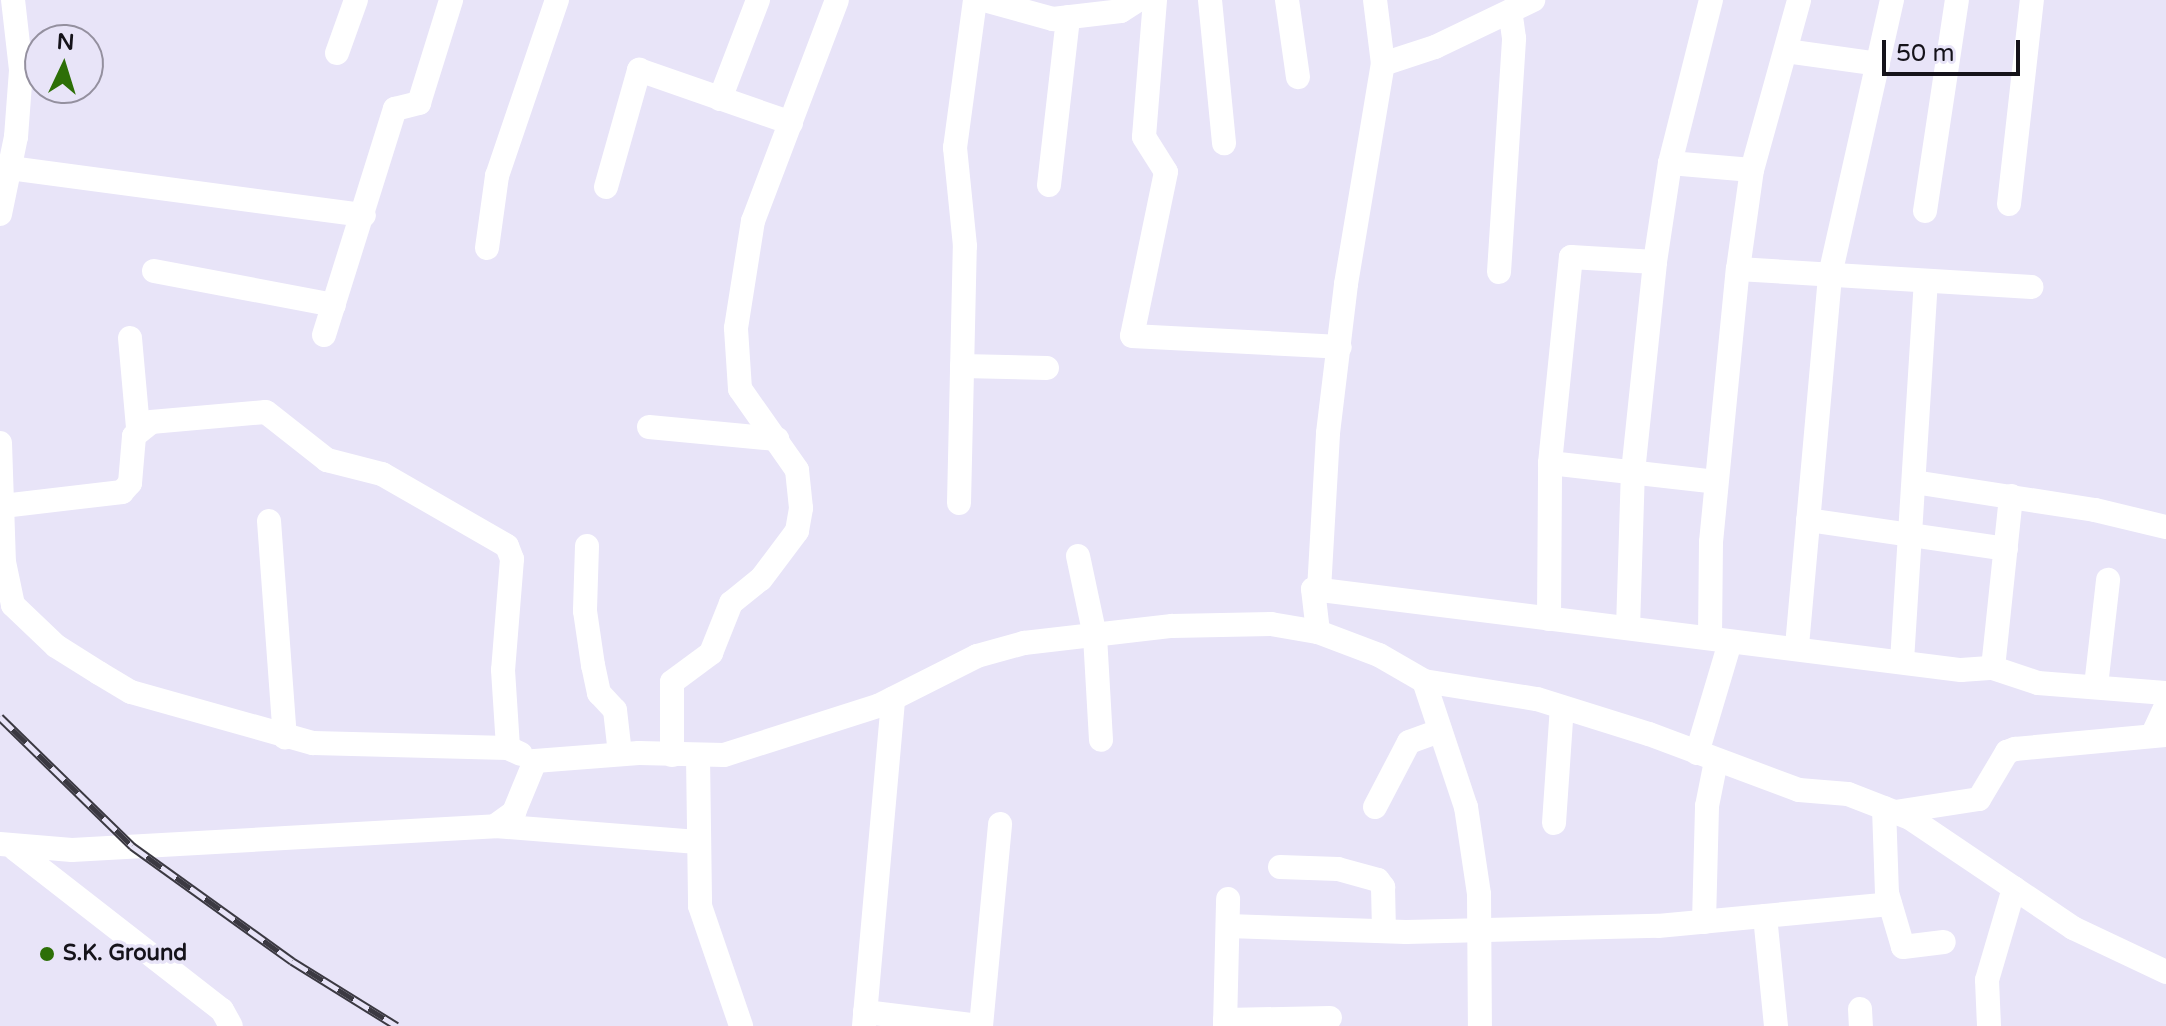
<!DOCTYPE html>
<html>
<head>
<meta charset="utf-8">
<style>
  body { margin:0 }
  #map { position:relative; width:2166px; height:1026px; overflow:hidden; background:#e8e4f8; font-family:"Varela Round",sans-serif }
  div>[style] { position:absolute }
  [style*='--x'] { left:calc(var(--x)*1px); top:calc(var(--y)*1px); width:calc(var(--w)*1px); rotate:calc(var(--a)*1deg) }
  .minor>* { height:24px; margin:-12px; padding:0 12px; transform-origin:12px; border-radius:12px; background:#fff }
  .rail>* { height:9px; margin-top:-4.5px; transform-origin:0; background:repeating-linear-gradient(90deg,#e8e4f8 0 18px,#3b3942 0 36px); box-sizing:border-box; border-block:2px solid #3b3942 }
  .dots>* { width:22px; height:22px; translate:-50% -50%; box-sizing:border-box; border:4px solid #e8e4f8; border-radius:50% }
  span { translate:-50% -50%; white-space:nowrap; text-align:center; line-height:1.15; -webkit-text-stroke:7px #e8e4f8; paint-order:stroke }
  .poi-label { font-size:22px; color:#15131a; font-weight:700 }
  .left { translate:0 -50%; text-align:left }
  .north { position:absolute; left:24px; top:24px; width:80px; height:80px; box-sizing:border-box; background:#e8e4f8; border:2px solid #94909f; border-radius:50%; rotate:4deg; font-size:22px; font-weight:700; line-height:32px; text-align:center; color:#15131a }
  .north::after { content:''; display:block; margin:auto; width:28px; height:36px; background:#2d6f07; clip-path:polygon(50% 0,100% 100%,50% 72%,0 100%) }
  .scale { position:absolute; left:1882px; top:40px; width:138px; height:36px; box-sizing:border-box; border:4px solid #15131a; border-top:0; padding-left:10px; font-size:24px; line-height:28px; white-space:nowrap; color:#15131a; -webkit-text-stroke:6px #e8e4f8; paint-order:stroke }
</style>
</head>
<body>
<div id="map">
  <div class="minor">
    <i style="--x:984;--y:0;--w:72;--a:15.4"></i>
    <i style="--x:1053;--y:19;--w:68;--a:-6.7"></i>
    <i style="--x:1121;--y:11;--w:20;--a:-33"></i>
    <i style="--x:1155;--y:0;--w:137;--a:94.6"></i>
    <i style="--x:1144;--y:137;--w:41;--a:57.8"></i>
    <i style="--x:1166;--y:172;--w:167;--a:101.7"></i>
    <i style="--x:1132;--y:336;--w:208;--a:3"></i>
    <i style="--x:1210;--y:0;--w:144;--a:84.4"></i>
    <i style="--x:1287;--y:0;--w:78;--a:81.9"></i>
    <i style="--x:1786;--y:51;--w:93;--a:8"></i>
    <i style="--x:337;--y:53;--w:56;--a:-70.3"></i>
    <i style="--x:1383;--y:64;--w:55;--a:-18.1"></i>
    <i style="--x:1435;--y:47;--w:109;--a:-25.6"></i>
    <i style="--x:720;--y:99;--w:106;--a:-69"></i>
    <i style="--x:1670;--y:163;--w:82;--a:4.9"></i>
    <i style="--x:10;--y:168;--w:357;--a:7.6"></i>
    <i style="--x:1049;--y:185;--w:169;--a:-83.5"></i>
    <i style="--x:606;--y:187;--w:122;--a:-74.2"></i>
    <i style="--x:639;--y:70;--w:161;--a:19.2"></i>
    <i style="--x:2009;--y:204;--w:205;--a:-83.6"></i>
    <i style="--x:1925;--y:211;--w:213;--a:-81.4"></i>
    <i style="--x:0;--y:214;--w:79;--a:-78.3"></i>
    <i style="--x:16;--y:137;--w:67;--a:-85.7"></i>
    <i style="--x:21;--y:70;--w:70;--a:-96.5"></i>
    <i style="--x:487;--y:248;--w:73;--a:-82.1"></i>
    <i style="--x:497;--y:176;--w:186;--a:-71.2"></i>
    <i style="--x:1738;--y:269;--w:294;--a:3.5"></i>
    <i style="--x:154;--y:271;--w:183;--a:10.7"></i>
    <i style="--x:1499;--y:272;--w:234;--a:-86.3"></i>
    <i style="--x:1514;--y:38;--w:27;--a:-98"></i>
    <i style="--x:324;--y:335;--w:237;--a:-72.6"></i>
    <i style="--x:395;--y:109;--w:25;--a:-14"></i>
    <i style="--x:419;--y:103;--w:108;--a:-72.7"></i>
    <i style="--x:130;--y:338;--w:90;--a:84.9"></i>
    <i style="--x:962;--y:366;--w:85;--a:1.3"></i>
    <i style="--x:649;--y:427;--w:129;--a:5.4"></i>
    <i style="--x:0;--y:443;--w:119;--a:88.1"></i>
    <i style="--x:4;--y:562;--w:44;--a:78.2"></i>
    <i style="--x:13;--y:605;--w:59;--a:43.6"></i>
    <i style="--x:56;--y:646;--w:51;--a:32.1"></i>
    <i style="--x:99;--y:673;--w:37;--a:31"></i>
    <i style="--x:131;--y:692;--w:189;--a:15.7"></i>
    <i style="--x:313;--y:743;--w:195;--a:1.5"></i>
    <i style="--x:508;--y:748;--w:14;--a:25"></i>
    <i style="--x:1550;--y:463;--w:167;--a:6.5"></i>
    <i style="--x:1914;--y:482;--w:183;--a:8.8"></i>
    <i style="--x:2095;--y:510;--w:73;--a:13.5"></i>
    <i style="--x:959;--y:503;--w:257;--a:-88.7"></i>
    <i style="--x:965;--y:246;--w:99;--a:-95.8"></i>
    <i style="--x:955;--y:148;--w:149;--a:-82.3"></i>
    <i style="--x:3;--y:506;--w:120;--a:-6.7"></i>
    <i style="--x:122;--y:492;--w:12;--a:-48"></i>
    <i style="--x:130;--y:483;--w:47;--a:-85.1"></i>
    <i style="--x:134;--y:436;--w:22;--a:-39"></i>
    <i style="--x:151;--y:422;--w:115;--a:-5"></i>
    <i style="--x:266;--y:412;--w:78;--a:38.2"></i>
    <i style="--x:327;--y:460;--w:57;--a:14.3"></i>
    <i style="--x:382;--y:474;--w:144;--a:29.9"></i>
    <i style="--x:507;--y:546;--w:14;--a:69"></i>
    <i style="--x:512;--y:559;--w:111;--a:94.6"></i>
    <i style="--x:503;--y:670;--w:78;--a:86.3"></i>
    <i style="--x:1808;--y:520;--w:200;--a:8.3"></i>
    <i style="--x:269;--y:521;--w:217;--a:85.8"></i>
    <i style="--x:587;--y:546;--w:65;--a:91.8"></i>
    <i style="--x:585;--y:611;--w:55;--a:81.6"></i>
    <i style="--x:593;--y:665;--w:29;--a:78"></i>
    <i style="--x:599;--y:693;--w:23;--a:47"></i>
    <i style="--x:615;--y:710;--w:44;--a:83.5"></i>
    <i style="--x:1078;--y:556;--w:82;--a:78"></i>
    <i style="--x:1095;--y:636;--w:104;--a:86.7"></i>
    <i style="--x:1319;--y:590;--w:157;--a:-86.7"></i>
    <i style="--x:1328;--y:433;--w:150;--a:-83.1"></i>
    <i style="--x:1346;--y:284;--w:223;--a:-80.5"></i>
    <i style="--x:1383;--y:64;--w:64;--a:-97.1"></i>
    <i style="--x:1549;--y:619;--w:156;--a:-89.6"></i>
    <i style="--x:1550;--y:463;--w:207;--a:-84.2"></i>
    <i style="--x:1571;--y:257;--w:84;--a:3.4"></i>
    <i style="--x:1628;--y:628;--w:156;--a:-88.2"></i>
    <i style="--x:1633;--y:472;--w:211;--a:-84"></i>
    <i style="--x:1655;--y:262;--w:100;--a:-81.4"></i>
    <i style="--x:1670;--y:163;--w:168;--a:-75.9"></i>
    <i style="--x:1318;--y:632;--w:43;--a:-96.6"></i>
    <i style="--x:1313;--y:589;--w:653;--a:7.13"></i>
    <i style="--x:1961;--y:670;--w:32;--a:-4"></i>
    <i style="--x:1993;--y:668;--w:47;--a:18.4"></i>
    <i style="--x:2038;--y:683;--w:128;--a:4.5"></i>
    <i style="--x:1710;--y:637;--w:95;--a:-89.4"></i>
    <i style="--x:1711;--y:542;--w:274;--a:-84.4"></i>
    <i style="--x:1738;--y:269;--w:100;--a:-82"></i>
    <i style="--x:1752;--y:170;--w:176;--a:-74.5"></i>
    <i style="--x:1797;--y:646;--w:372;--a:-84.9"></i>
    <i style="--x:1830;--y:275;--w:282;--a:-77.3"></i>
    <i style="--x:1902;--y:661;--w:378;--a:-86.4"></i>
    <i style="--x:1993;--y:668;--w:173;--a:-84"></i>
    <i style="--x:1424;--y:681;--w:133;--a:71.6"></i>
    <i style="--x:1466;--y:807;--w:88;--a:81.5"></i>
    <i style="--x:1479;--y:894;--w:132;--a:89.6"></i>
    <i style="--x:2096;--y:686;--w:107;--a:-83.5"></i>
    <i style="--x:2152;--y:736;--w:33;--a:-65"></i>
    <i style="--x:1697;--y:753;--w:116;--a:-73.4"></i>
    <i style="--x:672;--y:755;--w:73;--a:-90"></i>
    <i style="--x:672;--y:682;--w:49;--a:-36.6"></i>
    <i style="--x:711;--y:653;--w:54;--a:-68.2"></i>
    <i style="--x:731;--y:603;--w:38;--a:-39"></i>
    <i style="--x:761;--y:579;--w:60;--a:-53.1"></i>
    <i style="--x:797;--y:531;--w:23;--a:-80"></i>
    <i style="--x:801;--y:508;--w:38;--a:-96"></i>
    <i style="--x:797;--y:470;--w:99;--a:-125.1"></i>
    <i style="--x:740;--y:389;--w:61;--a:-93.8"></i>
    <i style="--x:736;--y:328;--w:108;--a:-81"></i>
    <i style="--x:753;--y:221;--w:236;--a:-69.2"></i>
    <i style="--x:698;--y:756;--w:150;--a:89.2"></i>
    <i style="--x:700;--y:906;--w:127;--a:71.1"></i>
    <i style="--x:1375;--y:807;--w:73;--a:-62.4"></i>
    <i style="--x:1409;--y:742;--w:33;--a:-20"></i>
    <i style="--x:1884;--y:808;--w:85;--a:88"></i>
    <i style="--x:1887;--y:893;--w:56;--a:73.5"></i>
    <i style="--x:1903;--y:947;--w:41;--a:-7"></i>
    <i style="--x:1895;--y:812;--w:85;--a:-8.8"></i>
    <i style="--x:1979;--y:799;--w:55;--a:-59.2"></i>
    <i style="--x:2007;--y:752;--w:9;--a:-21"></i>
    <i style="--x:2015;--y:749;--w:152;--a:-5.3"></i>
    <i style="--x:1554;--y:823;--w:116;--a:-86.1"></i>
    <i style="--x:495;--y:826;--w:203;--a:4.5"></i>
    <i style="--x:0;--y:844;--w:72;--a:4.8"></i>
    <i style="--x:72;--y:850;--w:424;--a:-3.2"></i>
    <i style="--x:495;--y:826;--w:24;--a:-36"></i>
    <i style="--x:514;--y:812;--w:55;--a:-67.6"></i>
    <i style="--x:535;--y:761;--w:104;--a:-4.4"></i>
    <i style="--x:639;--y:753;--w:85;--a:1.3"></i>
    <i style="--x:724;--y:755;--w:162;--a:-17.7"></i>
    <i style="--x:878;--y:706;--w:111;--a:-26.8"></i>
    <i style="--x:977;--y:656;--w:49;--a:-15.5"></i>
    <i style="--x:1024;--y:643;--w:149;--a:-6.6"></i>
    <i style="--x:1172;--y:626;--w:99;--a:-1.2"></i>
    <i style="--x:1271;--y:624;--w:48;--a:9.7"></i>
    <i style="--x:1318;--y:632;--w:65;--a:20.7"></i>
    <i style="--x:1379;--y:655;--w:52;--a:30"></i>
    <i style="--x:1424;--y:681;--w:114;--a:9.1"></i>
    <i style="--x:1537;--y:699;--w:117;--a:17.4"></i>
    <i style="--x:1649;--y:734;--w:160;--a:20.5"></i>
    <i style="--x:1799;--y:790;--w:49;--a:4.7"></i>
    <i style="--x:1848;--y:794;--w:66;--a:21.2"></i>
    <i style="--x:1910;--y:818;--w:197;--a:34"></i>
    <i style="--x:2073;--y:928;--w:103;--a:25.3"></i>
    <i style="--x:15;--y:849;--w:262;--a:37.9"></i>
    <i style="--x:222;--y:1010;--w:18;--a:61"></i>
    <i style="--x:1280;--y:867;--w:58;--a:2"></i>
    <i style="--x:1338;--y:869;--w:41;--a:15.4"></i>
    <i style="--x:1378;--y:880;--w:9;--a:54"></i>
    <i style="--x:1383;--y:887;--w:44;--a:88.7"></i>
    <i style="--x:1765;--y:916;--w:111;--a:84.3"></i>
    <i style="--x:1704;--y:922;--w:116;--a:-88.5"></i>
    <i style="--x:1707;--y:806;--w:46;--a:-78.7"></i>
    <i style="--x:1228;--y:926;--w:178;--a:1.9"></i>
    <i style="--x:1406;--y:932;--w:252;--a:-1.4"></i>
    <i style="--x:1658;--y:926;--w:233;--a:-5.4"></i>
    <i style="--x:1860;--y:1009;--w:17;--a:87"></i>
    <i style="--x:865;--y:1012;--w:117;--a:6.9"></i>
    <i style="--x:1225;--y:1020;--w:105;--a:-1.1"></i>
    <i style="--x:864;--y:1026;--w:329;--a:-84.9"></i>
    <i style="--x:981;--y:1026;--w:203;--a:-84.6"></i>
    <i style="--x:1225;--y:1026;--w:127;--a:-88.6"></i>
    <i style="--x:1989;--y:1026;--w:46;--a:-92.5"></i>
    <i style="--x:1987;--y:980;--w:96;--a:-73.6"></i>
  </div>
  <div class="rail">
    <i style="--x:0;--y:717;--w:185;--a:44.3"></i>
    <i style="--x:132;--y:846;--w:197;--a:35.7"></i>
    <i style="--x:292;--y:961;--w:123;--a:31.8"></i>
  </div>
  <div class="dots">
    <i style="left:47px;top:954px;background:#2d6f07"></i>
  </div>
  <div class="poi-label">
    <span class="left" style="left:63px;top:954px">S.K. Ground</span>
  </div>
  <div class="north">N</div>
  <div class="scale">50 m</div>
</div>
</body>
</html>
